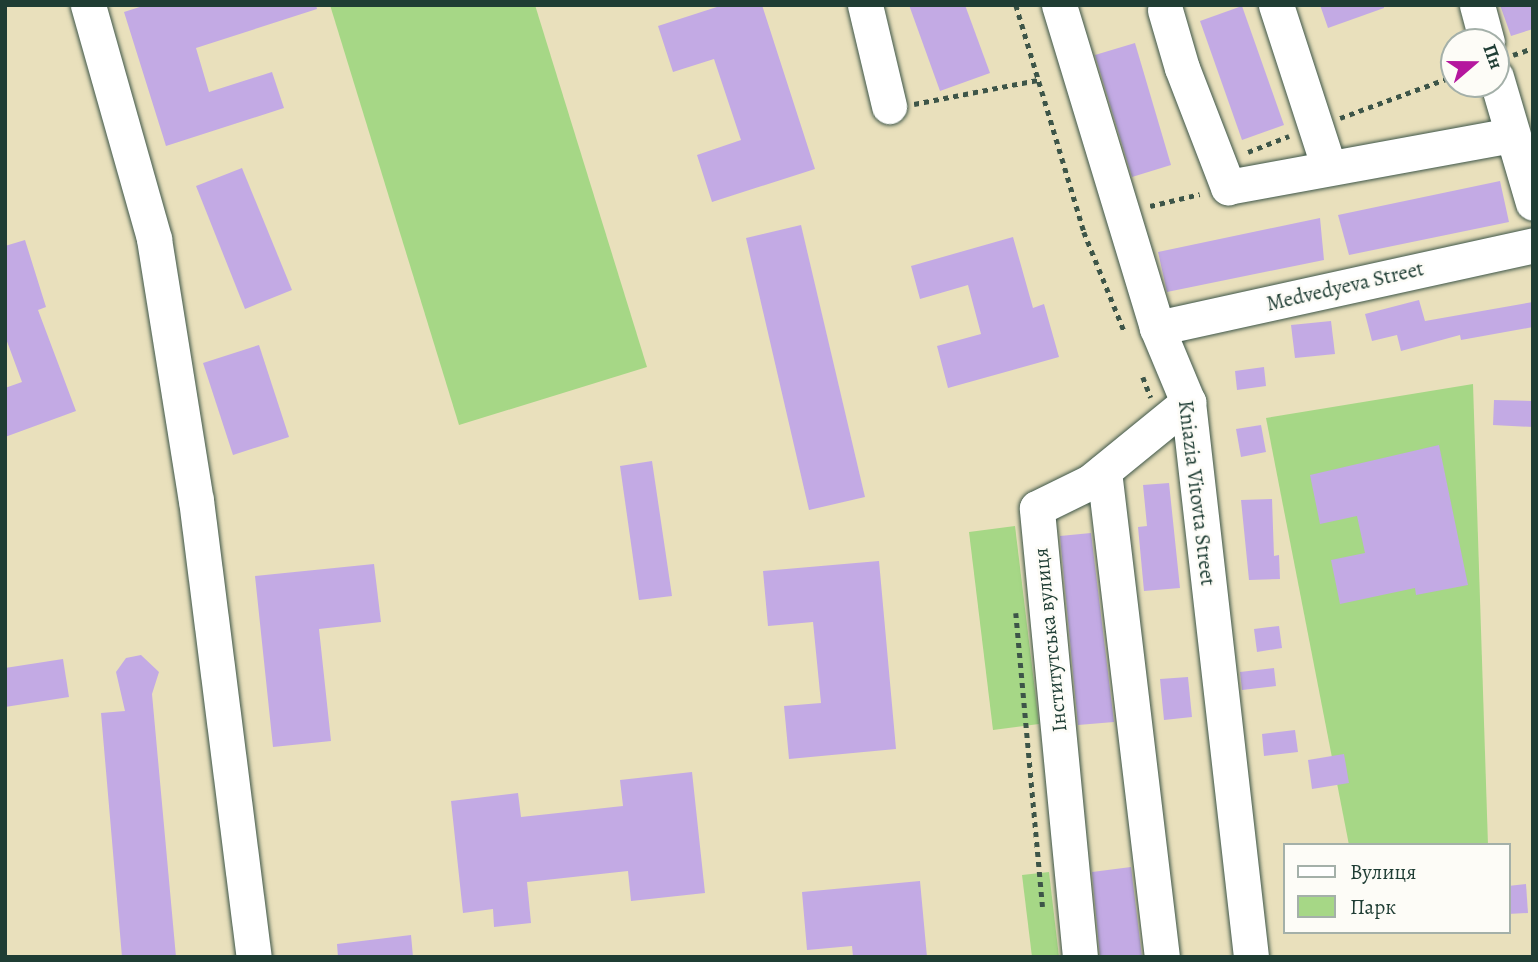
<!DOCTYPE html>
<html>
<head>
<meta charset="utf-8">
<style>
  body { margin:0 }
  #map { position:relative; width:1538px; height:962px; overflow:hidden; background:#e9e0bc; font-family:Alegreya,serif }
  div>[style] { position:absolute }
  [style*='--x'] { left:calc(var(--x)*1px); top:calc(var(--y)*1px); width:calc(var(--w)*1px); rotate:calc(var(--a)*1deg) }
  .green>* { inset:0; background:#a6d786 }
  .building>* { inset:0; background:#c3aae4 }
  .path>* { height:4.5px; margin-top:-2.25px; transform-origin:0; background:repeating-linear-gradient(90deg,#3d5548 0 5px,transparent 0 10px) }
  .roads { filter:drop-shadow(0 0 2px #3d5548) drop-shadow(0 0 2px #3d5548) }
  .minor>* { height:35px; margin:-17.5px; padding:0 17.5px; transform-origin:17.5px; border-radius:17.5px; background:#fff }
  span { translate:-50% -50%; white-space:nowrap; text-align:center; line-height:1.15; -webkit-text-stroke:5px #fdfcf7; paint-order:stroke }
  .street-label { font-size:21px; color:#1f3d34 }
  .frame { position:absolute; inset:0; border:7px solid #1f3d34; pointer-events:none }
  .legend { position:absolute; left:1283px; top:843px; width:228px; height:91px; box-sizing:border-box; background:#fdfcf7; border:2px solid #a4b0a9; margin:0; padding:9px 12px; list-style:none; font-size:21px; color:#1f3d34 }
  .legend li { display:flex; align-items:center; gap:14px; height:35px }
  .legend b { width:35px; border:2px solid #a4b0a9 }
  .north { position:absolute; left:1440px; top:28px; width:70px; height:70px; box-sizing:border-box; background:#fdfcf7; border:2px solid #a4b0a9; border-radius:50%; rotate:70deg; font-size:19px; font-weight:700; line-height:28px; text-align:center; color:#1f3d34 }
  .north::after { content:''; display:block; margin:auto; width:24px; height:32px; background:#b5179e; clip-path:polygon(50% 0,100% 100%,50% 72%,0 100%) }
</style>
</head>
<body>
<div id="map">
  <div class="green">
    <i style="clip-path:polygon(330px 5px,535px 5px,647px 367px,459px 425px)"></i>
    <i style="clip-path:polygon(1473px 384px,1488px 845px,1349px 845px,1266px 418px)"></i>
    <i style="clip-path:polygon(1015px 526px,1039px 724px,993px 730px,969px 532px)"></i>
    <i style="clip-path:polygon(1049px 872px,1059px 957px,1032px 957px,1022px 875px)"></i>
  </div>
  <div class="building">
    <i style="clip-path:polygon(146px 5px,316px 5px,317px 9px,196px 48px,209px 92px,272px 72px,284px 108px,166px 146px,124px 12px)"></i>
    <i style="clip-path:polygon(723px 5px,762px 5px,815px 169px,712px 202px,697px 155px,741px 140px,714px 59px,673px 72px,658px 26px)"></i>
    <i style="clip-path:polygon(909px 5px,965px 5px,990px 73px,940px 91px)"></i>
    <i style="clip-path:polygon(1320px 5px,1384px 5px,1384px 8px,1328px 28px)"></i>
    <i style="clip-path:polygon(1500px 5px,1533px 5px,1533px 29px,1511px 36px)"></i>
    <i style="clip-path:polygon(1242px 6px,1284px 125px,1242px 140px,1200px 21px)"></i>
    <i style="clip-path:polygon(1135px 43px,1171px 165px,1132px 177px,1095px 55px)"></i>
    <i style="clip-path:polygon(242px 168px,292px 290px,245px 309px,196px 186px)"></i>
    <i style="clip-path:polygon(1500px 181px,1509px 222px,1349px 255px,1338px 215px)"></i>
    <i style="clip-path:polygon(1320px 218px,1324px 260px,1167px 292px,1158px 252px)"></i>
    <i style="clip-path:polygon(801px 225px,865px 497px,809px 510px,746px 238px)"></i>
    <i style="clip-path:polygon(1013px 237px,1033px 308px,1044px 304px,1059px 357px,948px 388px,937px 346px,981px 334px,968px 285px,920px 299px,911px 266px)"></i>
    <i style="clip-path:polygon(25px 240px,46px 307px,38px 310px,76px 411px,5px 437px,5px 388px,22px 382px,5px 336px,5px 246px)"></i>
    <i style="clip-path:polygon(1419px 300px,1425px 321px,1533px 302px,1533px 327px,1461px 340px,1460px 335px,1401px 351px,1397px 335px,1372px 341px,1365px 314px)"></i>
    <i style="clip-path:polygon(1331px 321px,1335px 354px,1295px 358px,1291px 325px)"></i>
    <i style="clip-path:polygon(259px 345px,289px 437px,233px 455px,203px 363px)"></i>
    <i style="clip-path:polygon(1264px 367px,1266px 386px,1237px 390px,1235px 371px)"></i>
    <i style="clip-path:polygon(1494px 400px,1533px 401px,1533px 427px,1493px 425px)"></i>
    <i style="clip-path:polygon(1261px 425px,1266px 452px,1241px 457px,1236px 429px)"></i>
    <i style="clip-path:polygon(1439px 445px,1468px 585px,1416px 595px,1415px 588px,1340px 604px,1331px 560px,1365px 553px,1357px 516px,1320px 524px,1310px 475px)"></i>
    <i style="clip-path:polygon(652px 461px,672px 596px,639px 600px,620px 466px)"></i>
    <i style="clip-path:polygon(1169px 483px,1180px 588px,1144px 591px,1138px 527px,1147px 526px,1143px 485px)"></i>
    <i style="clip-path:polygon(1272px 499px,1274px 556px,1279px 555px,1280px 579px,1249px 580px,1241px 500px)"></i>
    <i style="clip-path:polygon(1091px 533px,1114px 722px,1078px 725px,1060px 536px)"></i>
    <i style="clip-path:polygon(879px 561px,896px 749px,789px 759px,784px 706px,821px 703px,813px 622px,768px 626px,763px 571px)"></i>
    <i style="clip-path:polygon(374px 564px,381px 622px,319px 629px,331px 741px,273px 747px,255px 576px)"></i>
    <i style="clip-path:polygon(1279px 626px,1282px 648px,1257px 652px,1254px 629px)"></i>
    <i style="clip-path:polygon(141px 655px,159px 672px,152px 694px,176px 957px,122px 957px,101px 713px,125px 711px,116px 672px,126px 658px)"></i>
    <i style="clip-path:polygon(63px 659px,69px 697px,5px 707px,5px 668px)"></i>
    <i style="clip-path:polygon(1274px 668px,1276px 686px,1242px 690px,1240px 672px)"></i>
    <i style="clip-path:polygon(1188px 677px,1192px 717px,1164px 720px,1160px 679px)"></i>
    <i style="clip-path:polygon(1295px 730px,1298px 752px,1264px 756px,1262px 734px)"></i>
    <i style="clip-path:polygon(1344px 754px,1349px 783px,1312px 789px,1308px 760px)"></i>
    <i style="clip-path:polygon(692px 772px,705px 893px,631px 901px,628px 871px,527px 882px,531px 923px,494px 927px,493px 909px,463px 913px,451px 801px,518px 793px,521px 817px,623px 806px,620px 780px)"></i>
    <i style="clip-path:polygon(1131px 867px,1142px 957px,1100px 957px,1092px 872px)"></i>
    <i style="clip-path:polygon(920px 881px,927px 957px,853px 957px,852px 946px,807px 950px,802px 892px)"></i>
    <i style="clip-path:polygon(1526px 884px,1528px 913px,1508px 914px,1508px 886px)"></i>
    <i style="clip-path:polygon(411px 935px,413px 957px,338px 957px,337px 944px)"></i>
  </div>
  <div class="path">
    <i style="--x:1016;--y:5;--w:237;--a:73.3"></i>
    <i style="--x:1084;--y:232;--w:109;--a:67.9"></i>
    <i style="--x:1513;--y:55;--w:21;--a:-19"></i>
    <i style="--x:914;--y:104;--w:126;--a:-11"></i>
    <i style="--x:1340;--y:118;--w:121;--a:-20.2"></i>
    <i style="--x:1248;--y:152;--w:44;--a:-21.3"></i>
    <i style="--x:1150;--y:206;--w:51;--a:-13.5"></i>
    <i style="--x:1143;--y:377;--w:22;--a:69"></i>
    <i style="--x:1016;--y:613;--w:295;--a:84.8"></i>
  </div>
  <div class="roads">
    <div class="minor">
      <i style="--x:88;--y:5;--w:243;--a:74.2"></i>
      <i style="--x:154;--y:239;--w:264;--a:80.9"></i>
      <i style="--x:196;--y:500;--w:461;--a:82.8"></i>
      <i style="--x:865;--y:5;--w:104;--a:76.6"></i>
      <i style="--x:1059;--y:5;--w:338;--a:73.1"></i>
      <i style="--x:1157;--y:328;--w:80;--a:67.3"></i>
      <i style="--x:1188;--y:402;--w:559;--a:83.52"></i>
      <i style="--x:1276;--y:5;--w:171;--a:72"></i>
      <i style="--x:1477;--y:5;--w:38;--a:75"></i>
      <i style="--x:1165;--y:10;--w:60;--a:73.7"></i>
      <i style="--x:1182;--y:68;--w:128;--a:68.9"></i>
      <i style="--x:1228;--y:187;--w:289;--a:-10.4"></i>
      <i style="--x:1496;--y:77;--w:131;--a:73.6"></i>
      <i style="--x:1157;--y:328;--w:385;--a:-12.4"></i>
      <i style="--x:1104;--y:471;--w:489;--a:83.2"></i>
      <i style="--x:1080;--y:957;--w:451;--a:-95.5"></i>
      <i style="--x:1037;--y:508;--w:59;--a:-26.1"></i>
      <i style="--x:1090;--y:482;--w:127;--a:-39.2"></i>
    </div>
  </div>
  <div class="street-label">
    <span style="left:1345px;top:286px;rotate:-13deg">Medvedyeva Street</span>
    <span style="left:1197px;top:493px;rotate:83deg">Kniazia Vitovta Street</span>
    <span style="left:1050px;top:640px;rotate:-96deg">Інститутська вулиця</span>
  </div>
  <div class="frame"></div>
  <ul class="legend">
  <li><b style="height:9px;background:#fff"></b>Вулиця</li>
  <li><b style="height:19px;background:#a6d786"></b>Парк</li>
  </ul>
  <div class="north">Пн</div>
</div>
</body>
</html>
